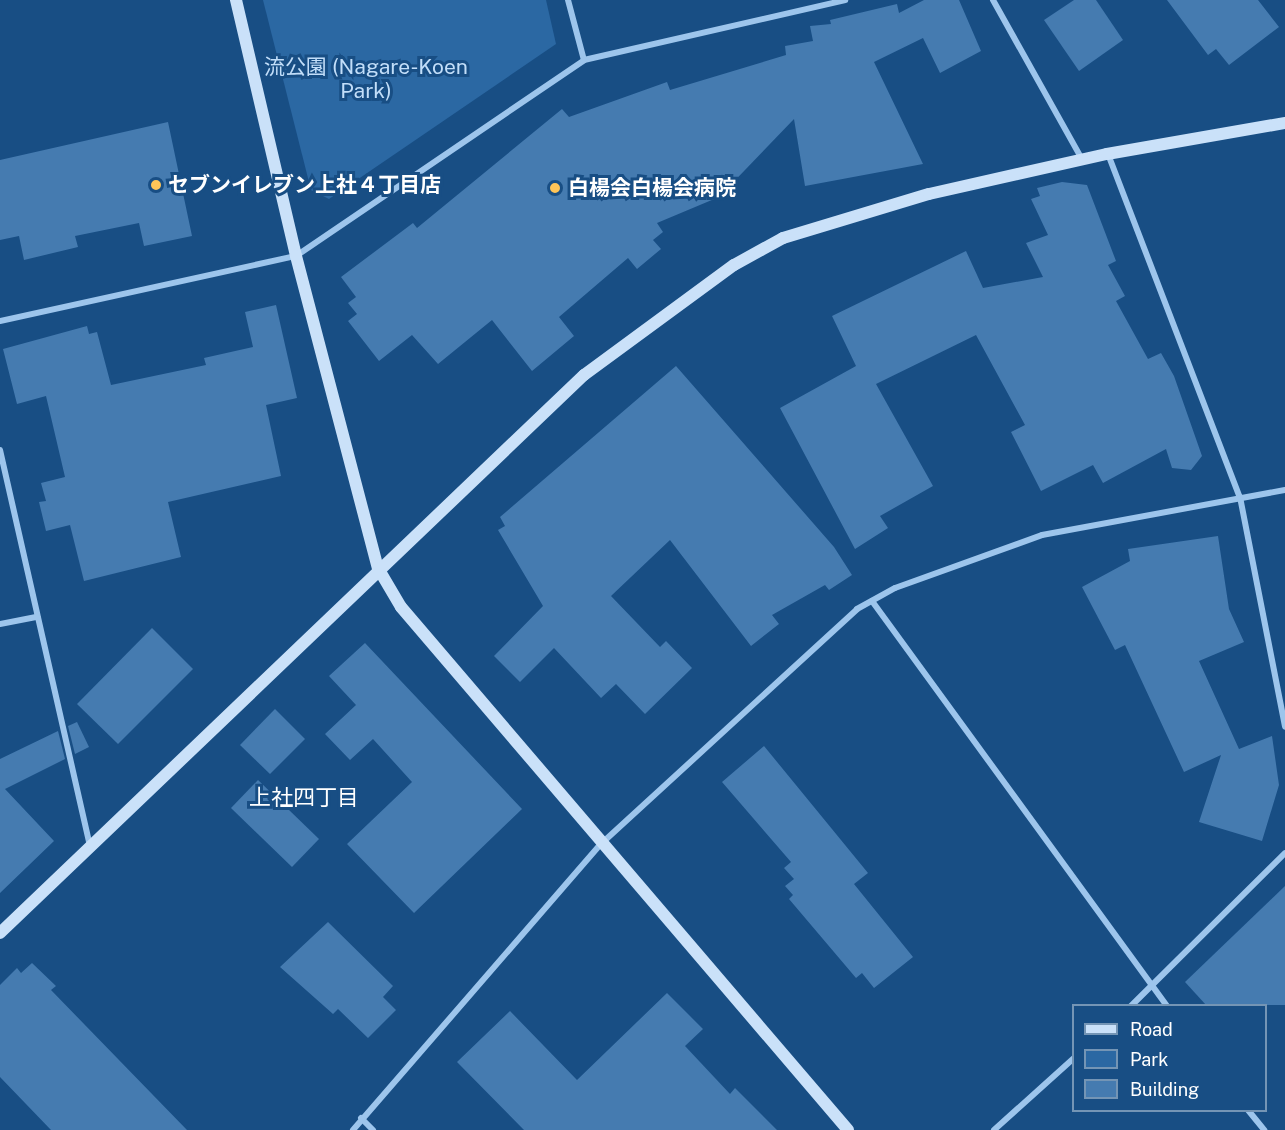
<!DOCTYPE html>
<html>
<head>
<meta charset="utf-8">
<style>
  body { margin:0 }
  #map { position:relative; width:1285px; height:1130px; overflow:hidden; background:#184e84; font-family:"Public Sans","Noto Sans JP",sans-serif }
  div>[style] { position:absolute }
  [style*='--x'] { left:calc(var(--x)*1px); top:calc(var(--y)*1px); width:calc(var(--w)*1px); rotate:calc(var(--a)*1deg) }
  .green>* { inset:0; background:#2b68a3 }
  .building>* { inset:0; background:#457bb0 }
  .street>* { height:6px; margin:-3px; padding:0 3px; transform-origin:3px; border-radius:3px; background:#9dc5ec }
  .secondary>* { height:12px; margin:-6px; padding:0 6px; transform-origin:6px; border-radius:6px; background:#cae1f9 }
  .dots>* { width:16px; height:16px; translate:-50% -50%; box-sizing:border-box; border:3px solid #184e84; border-radius:50% }
  span { translate:-50% -50%; white-space:nowrap; text-align:center; line-height:1.15; -webkit-text-stroke:6px #184e84; paint-order:stroke }
  .park-label { font-size:21px; color:#c2def9 }
  .poi-label { font-size:21px; color:#fff; font-weight:700 }
  .left { translate:0 -50%; text-align:left }
  .neighbourhood-label { font-size:22px; color:#fff }
  .legend { position:absolute; left:1072px; top:1004px; width:195px; height:108px; box-sizing:border-box; background:#184e84; border:2px solid #7495b5; margin:0; padding:8px 10px; list-style:none; font-size:18px; color:#fff }
  .legend li { display:flex; align-items:center; gap:12px; height:30px }
  .legend b { width:30px; border:2px solid #7495b5 }
</style>
</head>
<body>
<div id="map">
  <div class="green">
    <i style="clip-path:polygon(263px 0,546px 0,556px 44px,329px 199px,311px 190px)"></i>
  </div>
  <div class="building">
    <i style="clip-path:polygon(924px 0,959px 0,981px 51px,940px 73px,923px 38px,874px 62px,923px 164px,805px 186px,794px 119px,719px 197px,657px 223px,663px 232px,653px 240px,661px 249px,637px 269px,628px 258px,559px 317px,574px 336px,532px 371px,492px 320px,438px 364px,412px 335px,379px 361px,348px 321px,357px 314px,348px 303px,356px 297px,341px 277px,413px 223px,417px 228px,562px 109px,569px 117px,667px 82px,670px 90px,786px 55px,785px 46px,813px 41px,810px 26px,831px 24px,830px 20px,897px 4px,899px 13px)"></i>
    <i style="clip-path:polygon(1074px 0,1096px 0,1123px 40px,1079px 71px,1044px 20px)"></i>
    <i style="clip-path:polygon(1167px 0,1258px 0,1279px 27px,1229px 65px,1216px 49px,1208px 55px)"></i>
    <i style="clip-path:polygon(168px 122px,192px 236px,144px 246px,139px 223px,75px 236px,78px 247px,24px 260px,19px 236px,0 240px,0 160px)"></i>
    <i style="clip-path:polygon(1062px 182px,1087px 185px,1116px 261px,1108px 265px,1125px 296px,1116px 301px,1148px 359px,1161px 353px,1174px 376px,1202px 456px,1191px 470px,1172px 468px,1166px 449px,1103px 483px,1093px 465px,1041px 491px,1011px 432px,1025px 425px,976px 335px,876px 384px,933px 486px,880px 516px,888px 528px,855px 549px,780px 408px,856px 366px,832px 316px,966px 251px,983px 288px,1043px 277px,1026px 243px,1048px 235px,1031px 199px,1040px 196px,1037px 188px)"></i>
    <i style="clip-path:polygon(276px 305px,297px 398px,266px 405px,281px 476px,168px 502px,181px 557px,84px 581px,70px 525px,46px 531px,39px 502px,46px 501px,41px 483px,65px 477px,46px 396px,17px 404px,3px 349px,87px 326px,89px 334px,97px 332px,111px 385px,206px 365px,204px 358px,253px 347px,245px 312px)"></i>
    <i style="clip-path:polygon(676px 366px,834px 547px,852px 575px,829px 590px,825px 585px,772px 615px,779px 624px,751px 646px,670px 540px,611px 596px,660px 647px,666px 641px,692px 668px,645px 714px,616px 684px,601px 698px,554px 648px,520px 682px,494px 656px,543px 606px,498px 530px,505px 526px,500px 517px)"></i>
    <i style="clip-path:polygon(1218px 536px,1229px 609px,1244px 642px,1199px 661px,1239px 749px,1272px 736px,1279px 785px,1262px 841px,1199px 822px,1221px 755px,1184px 772px,1125px 645px,1115px 650px,1082px 587px,1130px 561px,1128px 549px)"></i>
    <i style="clip-path:polygon(152px 628px,193px 669px,118px 744px,77px 704px)"></i>
    <i style="clip-path:polygon(365px 643px,522px 809px,414px 913px,347px 844px,412px 782px,373px 739px,350px 760px,325px 734px,356px 705px,329px 676px)"></i>
    <i style="clip-path:polygon(275px 709px,305px 739px,270px 774px,240px 745px)"></i>
    <i style="clip-path:polygon(77px 722px,89px 747px,75px 754px,68px 726px)"></i>
    <i style="clip-path:polygon(58px 731px,65px 759px,5px 789px,54px 841px,0 893px,0 759px)"></i>
    <i style="clip-path:polygon(764px 746px,868px 873px,854px 884px,913px 957px,874px 988px,862px 973px,856px 978px,789px 899px,793px 895px,785px 886px,794px 879px,784px 868px,791px 862px,722px 782px)"></i>
    <i style="clip-path:polygon(258px 780px,319px 839px,292px 867px,231px 808px)"></i>
    <i style="clip-path:polygon(1285px 886px,1285px 1005px,1206px 1005px,1185px 982px)"></i>
    <i style="clip-path:polygon(328px 922px,393px 986px,383px 997px,396px 1010px,368px 1038px,338px 1009px,333px 1014px,280px 967px)"></i>
    <i style="clip-path:polygon(32px 963px,56px 986px,51px 990px,187px 1130px,51px 1130px,0 1077px,0 985px,17px 968px,21px 973px)"></i>
    <i style="clip-path:polygon(667px 993px,703px 1029px,685px 1046px,730px 1094px,735px 1088px,777px 1130px,524px 1130px,457px 1062px,510px 1011px,577px 1080px)"></i>
  </div>
  <div class="street">
    <i style="--x:568;--y:0;--w:62;--a:75.1"></i>
    <i style="--x:993;--y:0;--w:182;--a:60.8"></i>
    <i style="--x:1108;--y:154;--w:368;--a:69"></i>
    <i style="--x:1240;--y:497;--w:234;--a:78.9"></i>
    <i style="--x:0;--y:321;--w:303;--a:-12.4"></i>
    <i style="--x:296;--y:256;--w:348;--a:-34.2"></i>
    <i style="--x:584;--y:60;--w:268;--a:-12.9"></i>
    <i style="--x:0;--y:450;--w:406;--a:77.2"></i>
    <i style="--x:872;--y:601;--w:501;--a:53.93"></i>
    <i style="--x:0;--y:624;--w:38;--a:-11"></i>
    <i style="--x:1131;--y:1006;--w:217;--a:-44.8"></i>
    <i style="--x:1248;--y:1110;--w:26;--a:51"></i>
    <i style="--x:361;--y:1118;--w:17;--a:45"></i>
    <i style="--x:353;--y:1130;--w:380;--a:-49.1"></i>
    <i style="--x:602;--y:843;--w:346;--a:-42.5"></i>
    <i style="--x:857;--y:609;--w:43;--a:-28.9"></i>
    <i style="--x:895;--y:588;--w:156;--a:-19.8"></i>
    <i style="--x:1042;--y:535;--w:247;--a:-10.5"></i>
    <i style="--x:994;--y:1130;--w:108;--a:-42"></i>
  </div>
  <div class="secondary">
    <i style="--x:236;--y:0;--w:263;--a:76.8"></i>
    <i style="--x:296;--y:256;--w:323;--a:75.3"></i>
    <i style="--x:378;--y:568;--w:45;--a:59.5"></i>
    <i style="--x:401;--y:607;--w:688;--a:49.48"></i>
    <i style="--x:0;--y:933;--w:808;--a:-43.7"></i>
    <i style="--x:584;--y:375;--w:186;--a:-36.3"></i>
    <i style="--x:734;--y:265;--w:56;--a:-28.9"></i>
    <i style="--x:783;--y:238;--w:152;--a:-16.8"></i>
    <i style="--x:929;--y:194;--w:182;--a:-12.7"></i>
    <i style="--x:1107;--y:154;--w:181;--a:-9.9"></i>
  </div>
  <div class="dots">
    <i style="left:156px;top:185px;background:#ffc558"></i>
    <i style="left:555px;top:188px;background:#ffc558"></i>
  </div>
  <div class="park-label">
    <span style="left:366px;top:79px">流公園 (Nagare-Koen<br>Park)</span>
  </div>
  <div class="poi-label">
    <span class="left" style="left:168px;top:185px">セブンイレブン上社４丁目店</span>
    <span class="left" style="left:568px;top:188px">白楊会白楊会病院</span>
  </div>
  <div class="neighbourhood-label">
    <span style="left:304px;top:798px">上社四丁目</span>
  </div>
  <ul class="legend">
  <li><b style="height:8px;background:#cae1f9"></b>Road</li>
  <li><b style="height:16px;background:#2b68a3"></b>Park</li>
  <li><b style="height:16px;background:#457bb0"></b>Building</li>
  </ul>
</div>
</body>
</html>
